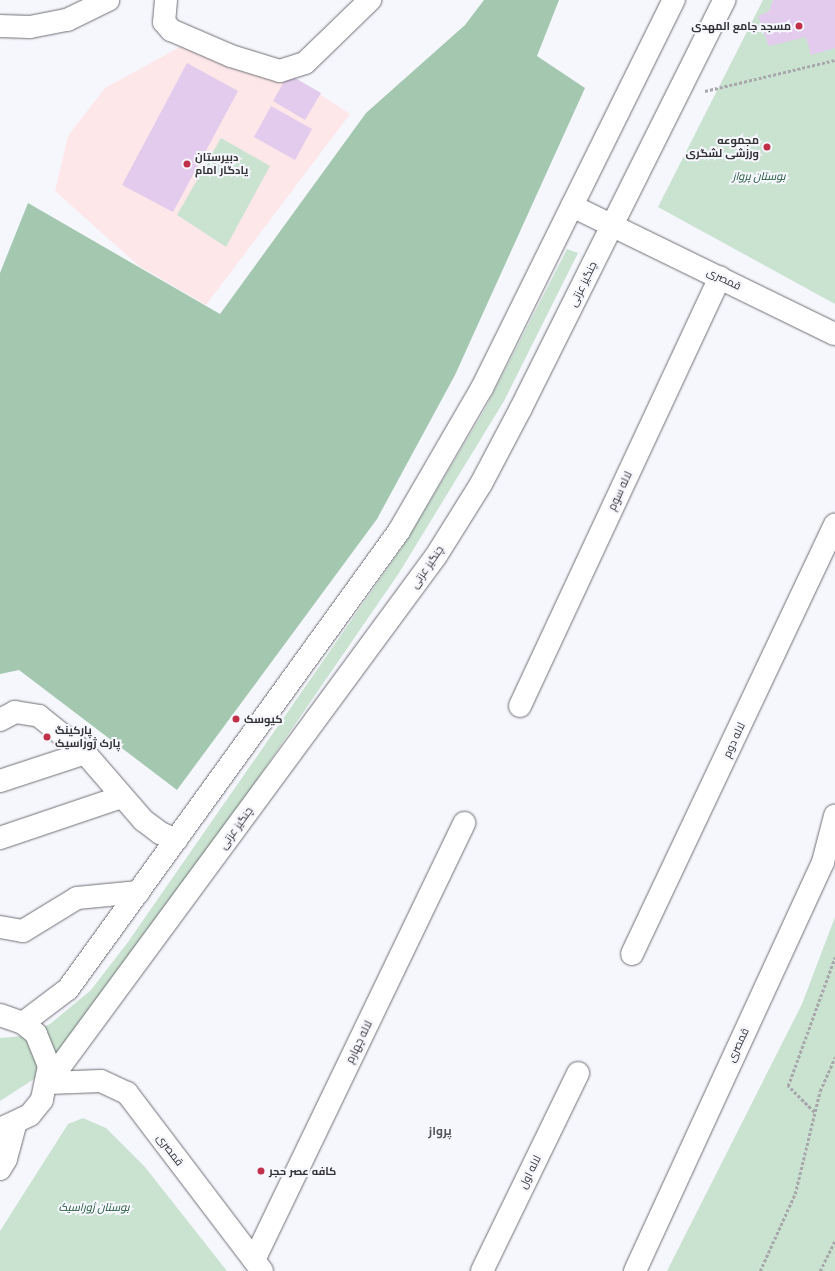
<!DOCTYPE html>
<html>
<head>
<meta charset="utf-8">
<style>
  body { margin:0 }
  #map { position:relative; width:835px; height:1271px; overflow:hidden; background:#f6f6fd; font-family:"PT Serif",Cairo,serif }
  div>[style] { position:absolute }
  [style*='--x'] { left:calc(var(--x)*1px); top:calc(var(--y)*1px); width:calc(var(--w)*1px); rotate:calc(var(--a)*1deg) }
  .education>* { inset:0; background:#fde7e9 }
  .green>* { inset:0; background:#cae3d1 }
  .forest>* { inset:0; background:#a4c8af }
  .building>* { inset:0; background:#e2cbec }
  .path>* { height:2.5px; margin-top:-1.25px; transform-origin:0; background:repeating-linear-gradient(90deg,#a7a7ac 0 3px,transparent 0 5px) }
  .roads { filter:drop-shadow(0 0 1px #6f6f75) drop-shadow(0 0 1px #6f6f75) }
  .minor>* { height:22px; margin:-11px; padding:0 11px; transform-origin:11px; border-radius:11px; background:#fff }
  .dots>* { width:11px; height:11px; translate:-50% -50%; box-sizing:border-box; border:2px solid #f6f6fd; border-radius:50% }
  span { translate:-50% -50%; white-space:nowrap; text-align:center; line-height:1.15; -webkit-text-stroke:4px #f6f6fd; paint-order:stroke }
  .poi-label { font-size:11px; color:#333335; font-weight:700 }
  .right { translate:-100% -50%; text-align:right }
  .left { translate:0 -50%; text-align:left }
  .park-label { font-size:11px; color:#1d5636; font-style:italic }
  .street-label { font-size:11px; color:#333335 }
  .neighbourhood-label { font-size:12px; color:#535359; font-weight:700 }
</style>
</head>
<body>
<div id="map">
  <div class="education">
    <i style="clip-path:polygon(200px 36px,275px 65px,350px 114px,206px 305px,139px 266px,55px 191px,68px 136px,105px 88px)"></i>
  </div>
  <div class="green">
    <i style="clip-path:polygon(763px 0,835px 0,835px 304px,658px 207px)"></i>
    <i style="clip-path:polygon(221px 138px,270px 166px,226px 247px,177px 215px)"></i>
    <i style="clip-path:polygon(567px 249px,578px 253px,504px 401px,399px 573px,241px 803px,42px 1074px,0 1101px,0 1038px,22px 1036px,50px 1024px,91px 990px,128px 942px,407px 540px,485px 409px)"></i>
    <i style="clip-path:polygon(835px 917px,835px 1271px,667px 1271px,802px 1004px)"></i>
    <i style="clip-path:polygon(83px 1118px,106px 1128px,145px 1167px,227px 1271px,0 1271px,0 1231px,68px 1124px)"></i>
  </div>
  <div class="forest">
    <i style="clip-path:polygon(484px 0,559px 0,537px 56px,585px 88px,455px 375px,377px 519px,177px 790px,19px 670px,0 674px,0 273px,28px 203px,220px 314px,366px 113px,465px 25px)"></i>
  </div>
  <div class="building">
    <i style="clip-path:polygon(773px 0,835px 0,835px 48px,811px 55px,806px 37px,769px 46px,758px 16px,769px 11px)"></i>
    <i style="clip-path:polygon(187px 63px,238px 91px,173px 212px,122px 185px)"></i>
    <i style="clip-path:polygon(288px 74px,321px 93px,305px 120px,273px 101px)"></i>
    <i style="clip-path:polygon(271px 106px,312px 129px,295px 160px,254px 137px)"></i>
  </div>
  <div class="path">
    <i style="--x:705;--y:91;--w:134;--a:-13.4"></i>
    <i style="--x:814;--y:1112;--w:37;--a:-135"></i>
    <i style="--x:788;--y:1086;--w:137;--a:-70"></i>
    <i style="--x:760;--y:1271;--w:85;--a:-65.6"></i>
    <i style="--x:795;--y:1194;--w:106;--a:-76.4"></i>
    <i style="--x:820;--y:1091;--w:37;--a:-66"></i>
    <i style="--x:820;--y:1271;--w:34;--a:-64"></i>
  </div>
  <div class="roads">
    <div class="minor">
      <i style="--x:166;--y:0;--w:22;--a:95"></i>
      <i style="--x:164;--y:22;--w:11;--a:49"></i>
      <i style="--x:171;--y:30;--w:65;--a:23.4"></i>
      <i style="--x:231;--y:56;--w:51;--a:17"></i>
      <i style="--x:280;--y:71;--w:26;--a:-18"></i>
      <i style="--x:305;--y:63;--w:91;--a:-44.1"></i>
      <i style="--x:0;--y:26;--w:30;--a:2"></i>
      <i style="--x:30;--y:27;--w:38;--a:-11"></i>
      <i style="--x:67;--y:20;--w:46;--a:-26"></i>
      <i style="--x:572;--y:206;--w:292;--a:26"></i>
      <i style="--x:520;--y:706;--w:473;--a:-65"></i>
      <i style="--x:0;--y:720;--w:17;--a:-28"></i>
      <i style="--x:15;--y:712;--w:24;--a:9"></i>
      <i style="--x:39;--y:716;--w:59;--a:38.8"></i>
      <i style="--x:85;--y:753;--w:89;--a:49.1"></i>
      <i style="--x:143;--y:820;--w:21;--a:37"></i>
      <i style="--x:160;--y:833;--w:18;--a:22"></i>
      <i style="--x:0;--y:781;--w:89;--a:-18.2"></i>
      <i style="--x:0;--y:838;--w:128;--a:-18.7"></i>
      <i style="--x:0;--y:927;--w:23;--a:10"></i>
      <i style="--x:23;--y:931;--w:63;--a:-31.4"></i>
      <i style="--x:77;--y:898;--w:62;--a:-5.5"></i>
      <i style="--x:632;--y:954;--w:475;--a:-64.7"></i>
      <i style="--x:0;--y:1015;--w:24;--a:19"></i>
      <i style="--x:23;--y:1023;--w:17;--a:40"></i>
      <i style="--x:36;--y:1034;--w:35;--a:68"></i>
      <i style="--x:49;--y:1066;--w:35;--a:102"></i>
      <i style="--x:42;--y:1100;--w:19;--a:129"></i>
      <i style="--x:30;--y:1115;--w:33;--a:155"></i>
      <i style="--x:23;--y:1023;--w:56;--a:-37.1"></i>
      <i style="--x:68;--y:989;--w:565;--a:-54.14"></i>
      <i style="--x:399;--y:531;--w:165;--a:-59.9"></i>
      <i style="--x:482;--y:388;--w:433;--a:-63.7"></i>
      <i style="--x:48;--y:1083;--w:654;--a:-53.64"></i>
      <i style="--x:436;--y:556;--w:85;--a:-58"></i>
      <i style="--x:481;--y:484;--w:86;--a:-62.2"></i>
      <i style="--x:521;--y:408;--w:456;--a:-63.5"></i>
      <i style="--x:48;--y:1083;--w:53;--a:-2.2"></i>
      <i style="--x:101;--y:1081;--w:29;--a:25"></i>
      <i style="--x:127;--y:1093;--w:223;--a:52.8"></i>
      <i style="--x:0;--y:1169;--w:12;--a:-59"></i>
      <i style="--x:6;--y:1159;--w:35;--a:-75"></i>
      <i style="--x:254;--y:1260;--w:485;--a:-64.3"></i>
      <i style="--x:482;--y:1271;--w:220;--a:-64.1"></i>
      <i style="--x:635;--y:1271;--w:450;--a:-65.3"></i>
      <i style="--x:823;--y:862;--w:48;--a:-75.4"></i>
    </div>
  </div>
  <div class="dots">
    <i style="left:799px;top:26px;background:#c13049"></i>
    <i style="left:767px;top:147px;background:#c13049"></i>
    <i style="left:187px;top:164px;background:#c13049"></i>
    <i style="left:236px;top:719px;background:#c13049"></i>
    <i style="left:47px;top:737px;background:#c13049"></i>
    <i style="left:261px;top:1171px;background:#c13049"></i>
  </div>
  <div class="poi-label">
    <span class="right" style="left:791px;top:26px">مسجد جامع المهدی</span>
    <span class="right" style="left:759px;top:147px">مجموعه<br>ورزشی لشگری</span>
    <span class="left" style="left:195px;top:164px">دبیرستان<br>یادگار امام</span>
    <span class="left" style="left:244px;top:719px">کیوسک</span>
    <span class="left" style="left:55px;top:737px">پارکینگ<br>پارک ژوراسیک</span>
    <span class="left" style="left:269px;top:1171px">کافه عصر حجر</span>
  </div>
  <div class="park-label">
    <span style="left:759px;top:176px">بوستان پرواز</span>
    <span style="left:94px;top:1207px">بوستان ژوراسیک</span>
  </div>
  <div class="street-label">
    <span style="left:724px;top:279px;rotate:26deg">قمصری</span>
    <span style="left:583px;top:284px;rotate:-64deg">چنگیز عزتی</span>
    <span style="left:620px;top:491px;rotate:-65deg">لاله سوم</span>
    <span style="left:427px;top:567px;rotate:-55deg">چنگیز عزتی</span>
    <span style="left:734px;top:740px;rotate:-65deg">لاله دوم</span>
    <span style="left:236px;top:828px;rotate:-54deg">چنگیز عزتی</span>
    <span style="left:359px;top:1042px;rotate:-64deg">لاله چهارم</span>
    <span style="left:738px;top:1045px;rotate:-65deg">قمصری</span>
    <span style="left:170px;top:1150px;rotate:53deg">قمصری</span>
    <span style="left:530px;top:1172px;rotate:-64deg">لاله اول</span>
  </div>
  <div class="neighbourhood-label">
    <span style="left:440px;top:1131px">پرواز</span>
  </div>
</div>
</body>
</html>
